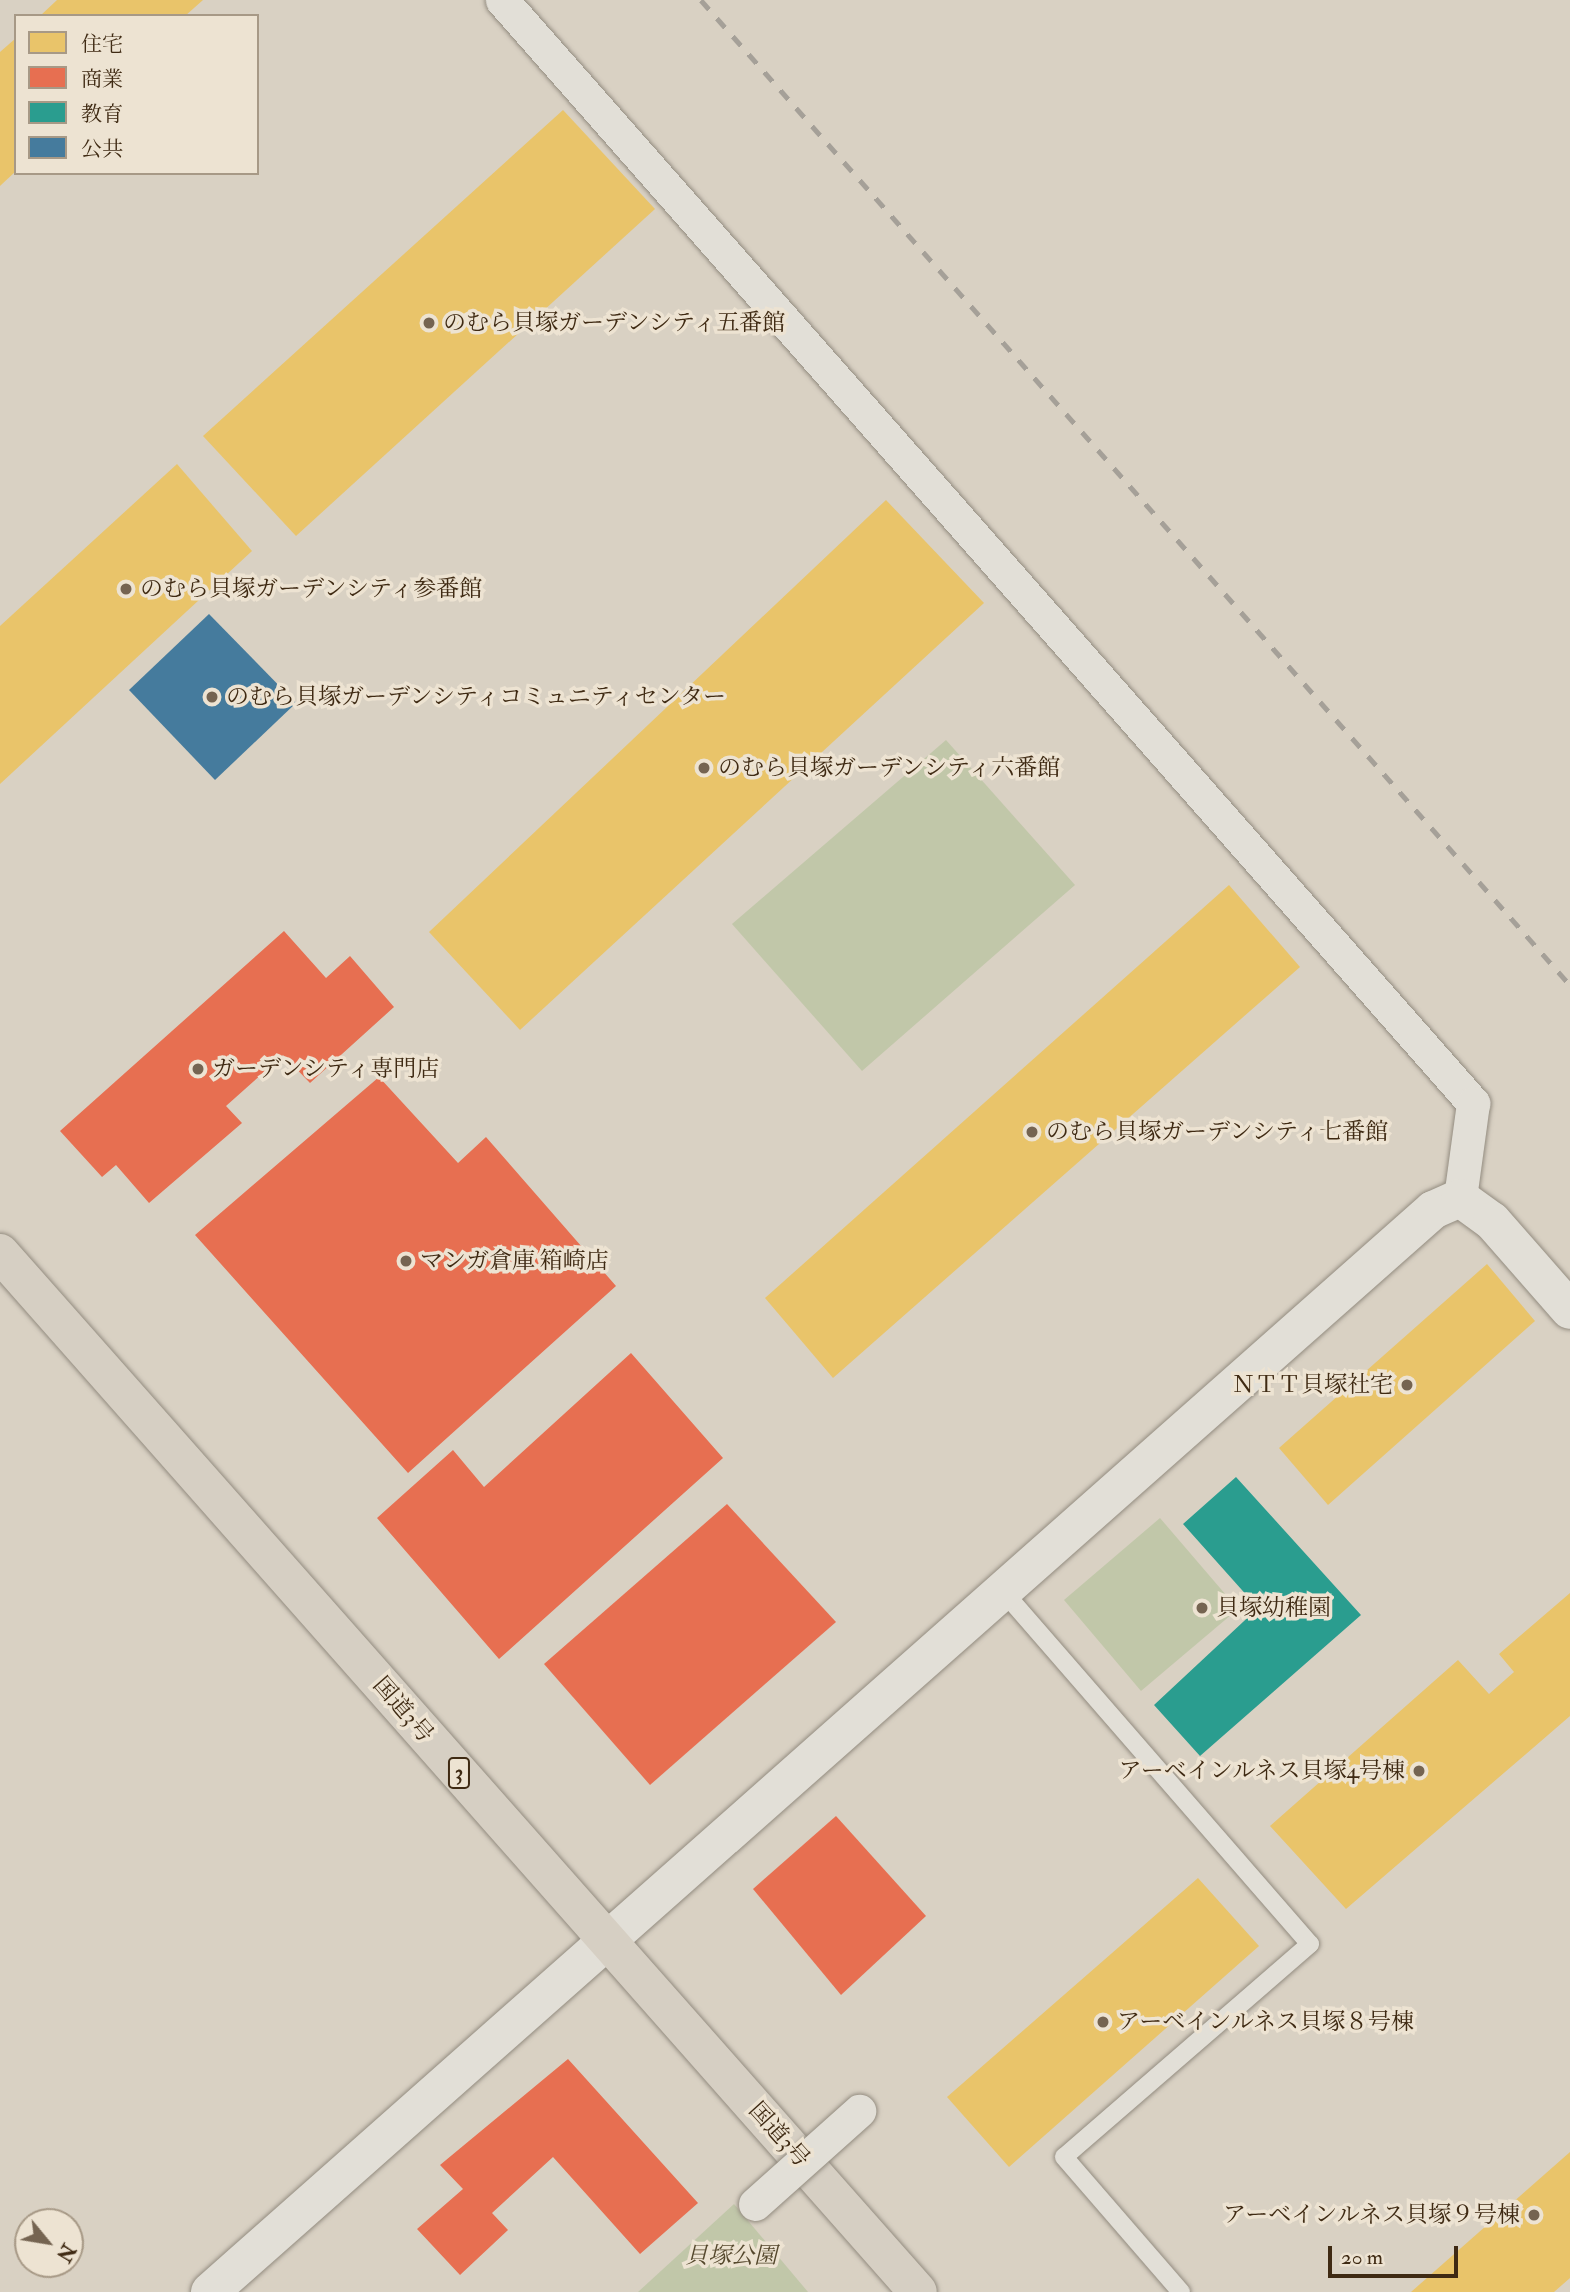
<!DOCTYPE html>
<html>
<head>
<meta charset="utf-8">
<style>
  body { margin:0 }
  #map { position:relative; width:1570px; height:2292px; overflow:hidden; background:#d9d1c3; font-family:"IM FELL Double Pica","Noto Serif JP",serif }
  div>[style] { position:absolute }
  [style*='--x'] { left:calc(var(--x)*1px); top:calc(var(--y)*1px); width:calc(var(--w)*1px); rotate:calc(var(--a)*1deg) }
  .green>* { inset:0; background:#c1c7a9 }
  .homes>* { inset:0; background:#e9c46a }
  .shops>* { inset:0; background:#e76f51 }
  .schools>* { inset:0; background:#2a9d8f }
  .public>* { inset:0; background:#457b9d }
  .roads { filter:drop-shadow(0 0 2px #938c80) drop-shadow(0 0 2px #938c80) }
  .lane>* { height:18px; margin:-9px; padding:0 9px; transform-origin:9px; border-radius:9px; background:#e2dfd7 }
  .street>* { height:33px; margin:-16.5px; padding:0 16.5px; transform-origin:16.5px; border-radius:16.5px; background:#e2dfd7 }
  .secondary>* { height:38px; margin:-19px; padding:0 19px; transform-origin:19px; border-radius:19px; background:#e2dfd7 }
  .highway>* { height:38px; margin:-19px; padding:0 19px; transform-origin:19px; border-radius:19px; background:#d6cfc3 }
  .rail>* { height:5px; margin-top:-2.5px; transform-origin:0; background:repeating-linear-gradient(90deg,#a5a098 0 12px,transparent 0 24px) }
  .bridges { filter:drop-shadow(0 0 2px #938c80) drop-shadow(0 0 2px #938c80) }
  .street-bridge>* { height:33px; margin:-16.5px; padding:0 16.5px; transform-origin:16.5px; border-radius:16.5px; background:#e2dfd7 }
  .dots>* { width:19px; height:19px; translate:-50% -50%; box-sizing:border-box; border:4px solid #ede3d2; border-radius:50% }
  span { translate:-50% -50%; white-space:nowrap; text-align:center; line-height:1.15; -webkit-text-stroke:7px #ede3d2; paint-order:stroke }
  .shield-label span { padding:2px 5px; background:#ede3d2; border:2px solid; border-radius:5px; -webkit-text-stroke-width:0 }
  .shield-label { font-size:21px; color:#3f2a13; font-weight:700 }
  .poi-label { font-size:23px; color:#3f2a13 }
  .left { translate:0 -50%; text-align:left }
  .right { translate:-100% -50%; text-align:right }
  .street-label { font-size:23px; color:#3f2a13 }
  .park-label { font-size:23px; color:#55482d; font-style:italic }
  .legend { position:absolute; left:14px; top:14px; width:245px; height:161px; box-sizing:border-box; background:#ede3d2; border:2px solid #a79986; margin:0; padding:9px 12px; list-style:none; font-size:21px; color:#3f2a13 }
  .legend li { display:flex; align-items:center; gap:14px; height:35px }
  .legend b { width:35px; border:2px solid #a79986 }
  .north { position:absolute; left:14px; top:2208px; width:70px; height:70px; box-sizing:border-box; background:#ede3d2; border:2px solid #a79986; border-radius:50%; rotate:120deg; font-size:19px; font-weight:700; line-height:28px; text-align:center; color:#3f2a13 }
  .north::after { content:''; display:block; margin:auto; width:24px; height:32px; background:#756451; clip-path:polygon(50% 0,100% 100%,50% 72%,0 100%) }
  .scale { position:absolute; left:1328px; top:2246px; width:130px; height:32px; box-sizing:border-box; border:4px solid #3f2a13; border-top:0; padding-left:9px; font-size:21px; line-height:24px; white-space:nowrap; color:#3f2a13; -webkit-text-stroke:5px #ede3d2; paint-order:stroke }
</style>
</head>
<body>
<div id="map">
  <div class="green">
    <i style="clip-path:polygon(946px 740px,1075px 885px,862px 1071px,732px 924px)"></i>
    <i style="clip-path:polygon(1160px 1518px,1238px 1609px,1141px 1691px,1064px 1600px)"></i>
    <i style="clip-path:polygon(734px 2204px,808px 2292px,638px 2292px)"></i>
  </div>
  <div class="homes">
    <i style="clip-path:polygon(57px 0,203px 0,185px 16px,40px 16px)"></i>
    <i style="clip-path:polygon(16px 38px,16px 171px,0 186px,0 52px)"></i>
    <i style="clip-path:polygon(563px 110px,655px 209px,296px 536px,203px 436px)"></i>
    <i style="clip-path:polygon(177px 464px,252px 551px,0 784px,0 626px)"></i>
    <i style="clip-path:polygon(886px 500px,984px 603px,520px 1030px,429px 932px)"></i>
    <i style="clip-path:polygon(1229px 885px,1300px 967px,833px 1378px,765px 1298px)"></i>
    <i style="clip-path:polygon(1487px 1264px,1535px 1321px,1328px 1505px,1279px 1448px)"></i>
    <i style="clip-path:polygon(1570px 1593px,1570px 1716px,1346px 1909px,1270px 1826px,1458px 1660px,1489px 1694px,1514px 1672px,1499px 1654px)"></i>
    <i style="clip-path:polygon(1198px 1878px,1259px 1946px,1009px 2167px,947px 2097px)"></i>
    <i style="clip-path:polygon(1570px 2152px,1570px 2278px,1554px 2292px,1411px 2292px)"></i>
  </div>
  <div class="shops">
    <i style="clip-path:polygon(284px 931px,326px 978px,350px 956px,394px 1007px,310px 1083px,283px 1055px,226px 1106px,242px 1123px,149px 1203px,116px 1165px,102px 1177px,60px 1131px)"></i>
    <i style="clip-path:polygon(379px 1077px,458px 1163px,486px 1137px,616px 1286px,408px 1473px,195px 1235px)"></i>
    <i style="clip-path:polygon(631px 1353px,723px 1458px,499px 1659px,377px 1518px,453px 1450px,484px 1487px)"></i>
    <i style="clip-path:polygon(727px 1504px,836px 1622px,650px 1785px,544px 1664px)"></i>
    <i style="clip-path:polygon(836px 1816px,926px 1916px,841px 1995px,753px 1889px)"></i>
    <i style="clip-path:polygon(568px 2059px,698px 2203px,640px 2254px,553px 2157px,492px 2213px,508px 2230px,460px 2275px,417px 2229px,463px 2189px,440px 2165px)"></i>
  </div>
  <div class="schools">
    <i style="clip-path:polygon(1236px 1477px,1361px 1615px,1200px 1756px,1154px 1705px,1258px 1608px,1183px 1524px)"></i>
  </div>
  <div class="public">
    <i style="clip-path:polygon(209px 614px,296px 703px,215px 780px,129px 690px)"></i>
  </div>
  <div class="roads">
    <div class="lane">
      <i style="--x:1002;--y:1590;--w:469;--a:49"></i>
      <i style="--x:1310;--y:1944;--w:325;--a:139.1"></i>
      <i style="--x:1064;--y:2157;--w:179;--a:49.1"></i>
    </div>
    <div class="street">
      <i style="--x:502;--y:0;--w:1470;--a:48.64"></i>
      <i style="--x:1473;--y:1103;--w:96;--a:97.8"></i>
    </div>
    <div class="secondary">
      <i style="--x:210;--y:2292;--w:1633;--a:-41.5"></i>
      <i style="--x:1433;--y:1210;--w:30;--a:-24"></i>
      <i style="--x:1460;--y:1198;--w:39;--a:36"></i>
      <i style="--x:1492;--y:1221;--w:118;--a:48.8"></i>
    </div>
    <div class="highway">
      <i style="--x:0;--y:1253;--w:1386;--a:48.54"></i>
    </div>
  </div>
  <div class="rail">
    <i style="--x:701;--y:0;--w:1314;--a:48.58"></i>
  </div>
  <div class="bridges">
    <div class="street-bridge">
      <i style="--x:755;--y:2204;--w:140;--a:-41.8"></i>
    </div>
  </div>
  <div class="dots">
    <i style="left:429px;top:323px;background:#756451"></i>
    <i style="left:126px;top:589px;background:#756451"></i>
    <i style="left:212px;top:697px;background:#756451"></i>
    <i style="left:704px;top:768px;background:#756451"></i>
    <i style="left:198px;top:1069px;background:#756451"></i>
    <i style="left:1032px;top:1132px;background:#756451"></i>
    <i style="left:406px;top:1261px;background:#756451"></i>
    <i style="left:1407px;top:1385px;background:#756451"></i>
    <i style="left:1202px;top:1608px;background:#756451"></i>
    <i style="left:1419px;top:1771px;background:#756451"></i>
    <i style="left:1103px;top:2022px;background:#756451"></i>
    <i style="left:1534px;top:2215px;background:#756451"></i>
  </div>
  <div class="shield-label">
    <span style="left:459px;top:1773px">3</span>
  </div>
  <div class="poi-label">
    <span class="left" style="left:443px;top:323px">のむら貝塚ガーデンシティ五番館</span>
    <span class="left" style="left:140px;top:589px">のむら貝塚ガーデンシティ参番館</span>
    <span class="left" style="left:226px;top:697px">のむら貝塚ガーデンシティコミュニティセンター</span>
    <span class="left" style="left:718px;top:768px">のむら貝塚ガーデンシティ六番館</span>
    <span class="left" style="left:212px;top:1069px">ガーデンシティ専門店</span>
    <span class="left" style="left:1046px;top:1132px">のむら貝塚ガーデンシティ七番館</span>
    <span class="left" style="left:420px;top:1261px">マンガ倉庫 箱崎店</span>
    <span class="right" style="left:1393px;top:1385px">ＮＴＴ貝塚社宅</span>
    <span class="left" style="left:1216px;top:1608px">貝塚幼稚園</span>
    <span class="right" style="left:1405px;top:1771px">アーベインルネス貝塚4号棟</span>
    <span class="left" style="left:1117px;top:2022px">アーベインルネス貝塚８号棟</span>
    <span class="right" style="left:1520px;top:2215px">アーベインルネス貝塚９号棟</span>
  </div>
  <div class="street-label">
    <span style="left:403px;top:1710px;rotate:49deg">国道3号</span>
    <span style="left:779px;top:2135px;rotate:48deg">国道3号</span>
  </div>
  <div class="park-label">
    <span style="left:731px;top:2256px">貝塚公園</span>
  </div>
  <ul class="legend">
  <li><b style="height:19px;background:#e9c46a"></b>住宅</li>
  <li><b style="height:19px;background:#e76f51"></b>商業</li>
  <li><b style="height:19px;background:#2a9d8f"></b>教育</li>
  <li><b style="height:19px;background:#457b9d"></b>公共</li>
  </ul>
  <div class="north">N</div>
  <div class="scale">20 m</div>
</div>
</body>
</html>
